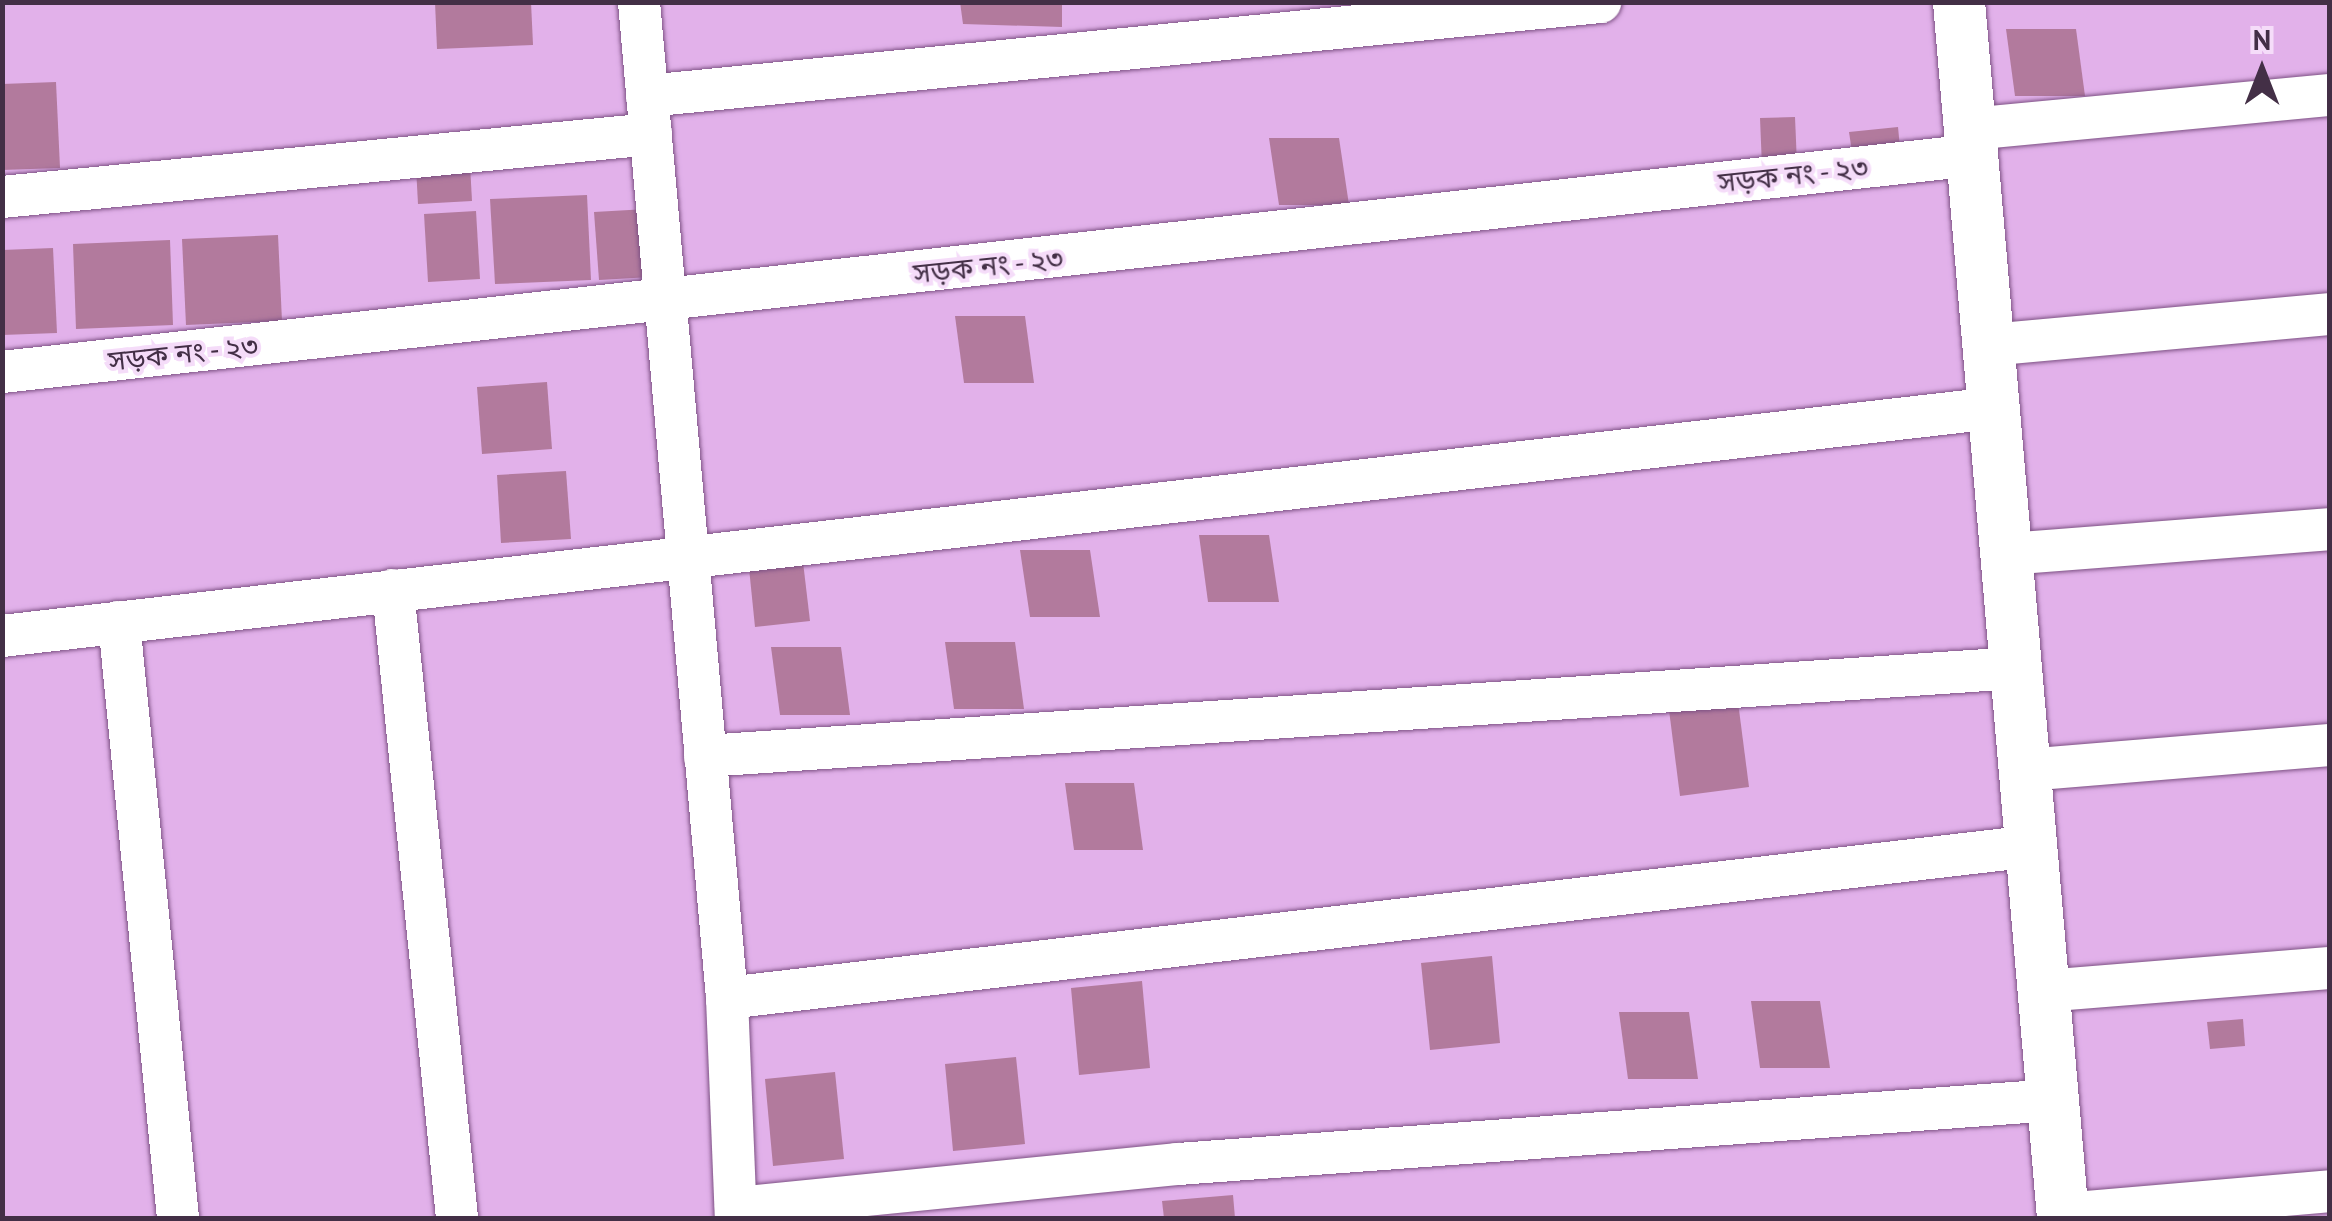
<!DOCTYPE html>
<html>
<head>
<meta charset="utf-8">
<style>
  body { margin:0 }
  #map { position:relative; width:2332px; height:1221px; overflow:hidden; background:#e2b1ea; font-family:"PT Sans","Noto Sans Bengali",sans-serif }
  div>[style] { position:absolute }
  [style*='--x'] { left:calc(var(--x)*1px); top:calc(var(--y)*1px); width:calc(var(--w)*1px); rotate:calc(var(--a)*1deg) }
  .building>* { inset:0; background:#b27a9d }
  .roads { filter:drop-shadow(0 0 2px #7d5184) drop-shadow(0 0 2px #7d5184) }
  .minor>* { height:42px; margin:-21px; padding:0 21px; transform-origin:21px; border-radius:21px; background:#fff }
  .tertiary>* { height:52px; margin:-26px; padding:0 26px; transform-origin:26px; border-radius:26px; background:#fff }
  span { translate:-50% -50%; white-space:nowrap; text-align:center; line-height:1.15; -webkit-text-stroke:8px #f5dcf9; paint-order:stroke }
  .street-label { font-size:28px; color:#432f46 }
  .frame { position:absolute; inset:0; border:5px solid #432f46; pointer-events:none }
  .north { position:absolute; left:2212px; top:20px; width:100px; height:100px; -webkit-text-stroke:8px #f5dcf9; paint-order:stroke; rotate:0deg; font-size:28px; font-weight:700; line-height:40px; text-align:center; color:#432f46 }
  .north::after { content:''; display:block; margin:auto; width:35px; height:45px; background:#432f46; clip-path:polygon(50% 0,100% 100%,50% 72%,0 100%) }
</style>
</head>
<body>
<div id="map">
  <div class="building">
    <i style="clip-path:polygon(435px 2px,531px 2px,533px 45px,437px 49px)"></i>
    <i style="clip-path:polygon(960px 2px,1062px 2px,1062px 27px,963px 24px)"></i>
    <i style="clip-path:polygon(2006px 29px,2076px 29px,2085px 96px,2015px 96px)"></i>
    <i style="clip-path:polygon(56px 82px,60px 168px,2px 170px,2px 84px)"></i>
    <i style="clip-path:polygon(1795px 117px,1797px 164px,1762px 167px,1760px 118px)"></i>
    <i style="clip-path:polygon(1898px 127px,1900px 148px,1852px 152px,1849px 132px)"></i>
    <i style="clip-path:polygon(1269px 138px,1339px 138px,1349px 205px,1279px 205px)"></i>
    <i style="clip-path:polygon(470px 164px,472px 201px,418px 204px,416px 167px)"></i>
    <i style="clip-path:polygon(587px 195px,591px 280px,495px 284px,490px 199px)"></i>
    <i style="clip-path:polygon(647px 209px,651px 277px,599px 280px,594px 212px)"></i>
    <i style="clip-path:polygon(476px 211px,480px 279px,428px 282px,424px 214px)"></i>
    <i style="clip-path:polygon(278px 235px,282px 321px,186px 325px,182px 239px)"></i>
    <i style="clip-path:polygon(170px 240px,173px 325px,76px 329px,73px 244px)"></i>
    <i style="clip-path:polygon(53px 248px,57px 333px,2px 335px,2px 250px)"></i>
    <i style="clip-path:polygon(955px 316px,1025px 316px,1034px 383px,964px 383px)"></i>
    <i style="clip-path:polygon(547px 382px,552px 449px,482px 454px,477px 387px)"></i>
    <i style="clip-path:polygon(566px 471px,571px 539px,501px 543px,497px 475px)"></i>
    <i style="clip-path:polygon(1199px 535px,1269px 535px,1279px 602px,1208px 602px)"></i>
    <i style="clip-path:polygon(1020px 550px,1090px 550px,1100px 617px,1030px 617px)"></i>
    <i style="clip-path:polygon(803px 562px,810px 621px,755px 627px,749px 568px)"></i>
    <i style="clip-path:polygon(945px 642px,1015px 642px,1024px 709px,954px 709px)"></i>
    <i style="clip-path:polygon(771px 647px,841px 647px,850px 715px,780px 715px)"></i>
    <i style="clip-path:polygon(1738px 702px,1749px 787px,1680px 796px,1669px 710px)"></i>
    <i style="clip-path:polygon(1065px 783px,1134px 783px,1143px 850px,1074px 850px)"></i>
    <i style="clip-path:polygon(1492px 956px,1500px 1043px,1430px 1050px,1421px 963px)"></i>
    <i style="clip-path:polygon(1142px 981px,1150px 1068px,1079px 1075px,1071px 988px)"></i>
    <i style="clip-path:polygon(1751px 1001px,1820px 1001px,1830px 1068px,1760px 1068px)"></i>
    <i style="clip-path:polygon(1619px 1012px,1689px 1012px,1698px 1079px,1628px 1079px)"></i>
    <i style="clip-path:polygon(2243px 1019px,2245px 1046px,2210px 1049px,2207px 1022px)"></i>
    <i style="clip-path:polygon(1016px 1057px,1025px 1144px,953px 1151px,945px 1064px)"></i>
    <i style="clip-path:polygon(835px 1072px,844px 1159px,773px 1166px,765px 1079px)"></i>
    <i style="clip-path:polygon(1233px 1195px,1235px 1218px,1164px 1218px,1162px 1201px)"></i>
  </div>
  <div class="roads">
    <div class="minor">
      <i style="--x:639;--y:2;--w:1000;--a:84.95"></i>
      <i style="--x:727;--y:998;--w:220;--a:87.7"></i>
      <i style="--x:647;--y:96;--w:958;--a:-5.63"></i>
      <i style="--x:1970;--y:129;--w:362;--a:-5.4"></i>
      <i style="--x:2;--y:197;--w:652;--a:-5.54"></i>
      <i style="--x:1989;--y:345;--w:342;--a:-5.2"></i>
      <i style="--x:2;--y:372;--w:1983;--a:-6.28"></i>
      <i style="--x:2007;--y:554;--w:324;--a:-4.4"></i>
      <i style="--x:393;--y:590;--w:631;--a:84.18"></i>
      <i style="--x:119;--y:622;--w:599;--a:84.35"></i>
      <i style="--x:2;--y:636;--w:2006;--a:-6.53"></i>
      <i style="--x:705;--y:756;--w:1314;--a:-3.84"></i>
      <i style="--x:2025;--y:770;--w:306;--a:-4.7"></i>
      <i style="--x:2044;--y:991;--w:287;--a:-4.6"></i>
      <i style="--x:727;--y:998;--w:1314;--a:-6.64"></i>
      <i style="--x:736;--y:1208;--w:444;--a:-5.7"></i>
      <i style="--x:1178;--y:1164;--w:878;--a:-4.18"></i>
      <i style="--x:2064;--y:1214;--w:267;--a:-4.9"></i>
    </div>
    <div class="tertiary">
      <i style="--x:1959;--y:2;--w:1220;--a:85.11"></i>
    </div>
  </div>
  <div class="street-label">
    <span style="left:1793px;top:175px;rotate:-6deg">সড়ক নং - ২৩</span>
    <span style="left:988px;top:266px;rotate:-6deg">সড়ক নং - ২৩</span>
    <span style="left:183px;top:353px;rotate:-6deg">সড়ক নং - ২৩</span>
  </div>
  <div class="frame"></div>
  <div class="north">N</div>
</div>
</body>
</html>
